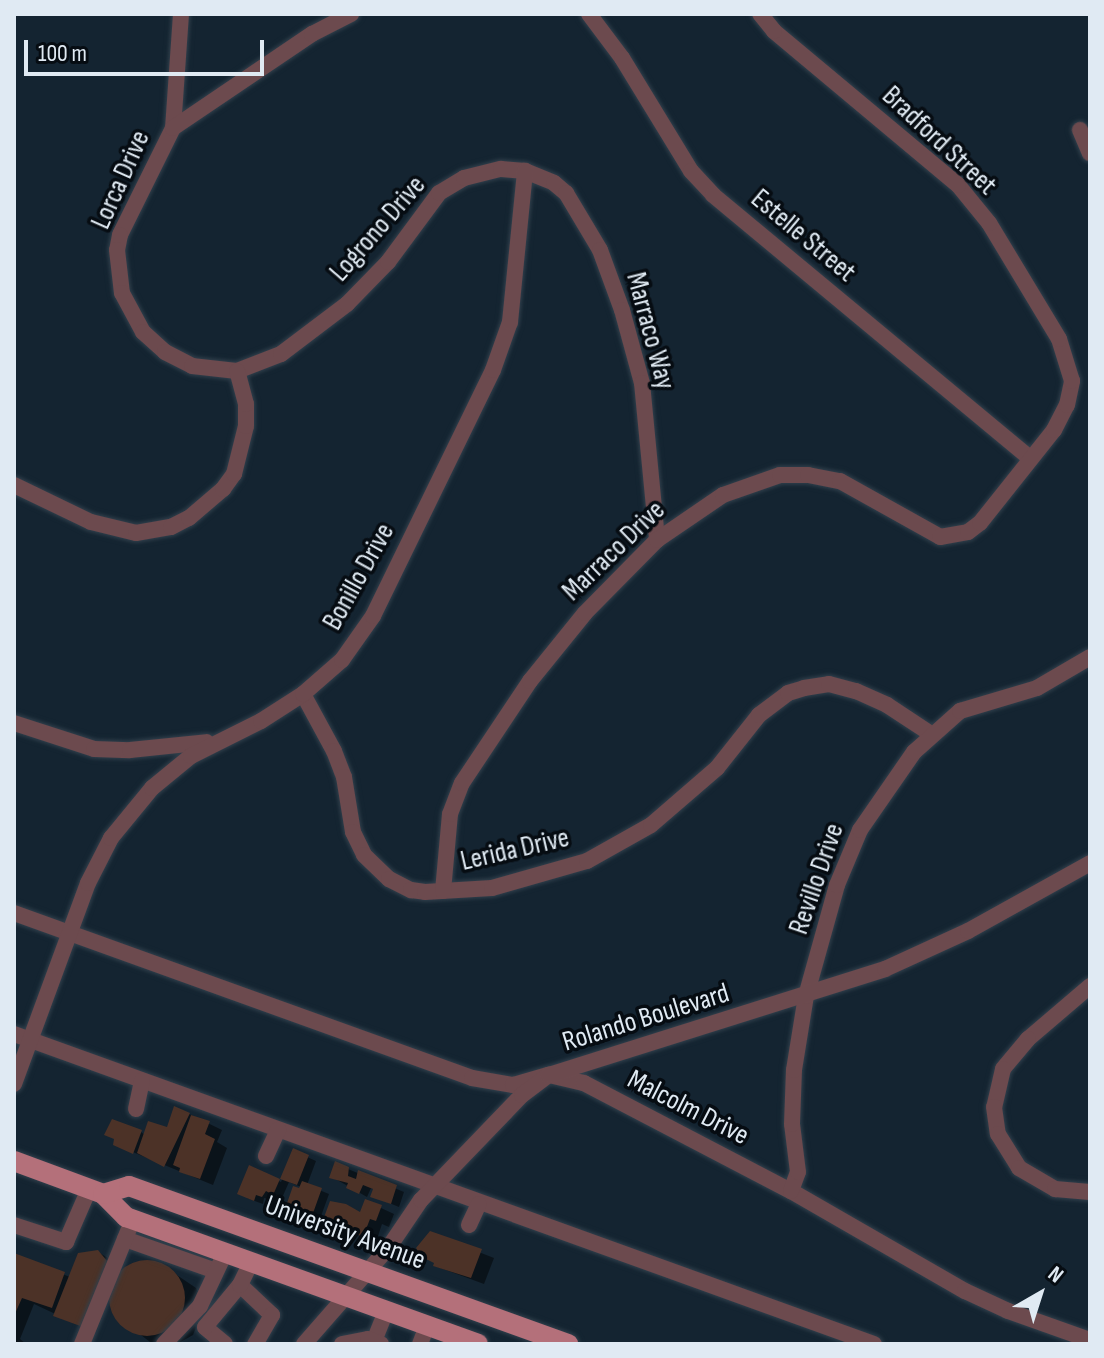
<!DOCTYPE html>
<html>
<head>
<meta charset="utf-8">
<style>
  body { margin:0 }
  #map { position:relative; width:1104px; height:1358px; overflow:hidden; background:#142431; font-family:"Sofia Sans Condensed",sans-serif }
  div>[style] { position:absolute }
  [style*='--x'] { left:calc(var(--x)*1px); top:calc(var(--y)*1px); width:calc(var(--w)*1px); rotate:calc(var(--a)*1deg) }
  .shadow>* { inset:0; background:#0007 }
  .building>* { inset:0; background:#4c3227 }
  .round { border-radius:50% }
  .roads { filter:drop-shadow(0 0 2px #31404c) drop-shadow(0 0 2px #31404c) }
  .minor>* { height:16px; margin:-8px; padding:0 8px; transform-origin:8px; border-radius:8px; background:#6c4a4e }
  .major>* { height:20px; margin:-10px; padding:0 10px; transform-origin:10px; border-radius:10px; background:#b4707a }
  span { translate:-50% -50%; white-space:nowrap; text-align:center; line-height:1.15; -webkit-text-stroke:7px #060c12; paint-order:stroke }
  .street-label { font-size:28px; color:#e0eaf3 }
  .frame { position:absolute; inset:0; border:16px solid #e0eaf3; pointer-events:none }
  .north { position:absolute; left:1000px; top:1254px; width:80px; height:80px; -webkit-text-stroke:6px #060c12; paint-order:stroke; rotate:39deg; font-size:22px; font-weight:700; line-height:32px; text-align:center; color:#e0eaf3 }
  .north::after { content:''; display:block; margin:auto; width:28px; height:36px; background:#e0eaf3; clip-path:polygon(50% 0,100% 100%,50% 72%,0 100%) }
  .scale { position:absolute; left:24px; top:40px; width:240px; height:36px; box-sizing:border-box; border:4px solid #e0eaf3; border-top:0; padding-left:10px; font-size:24px; line-height:28px; white-space:nowrap; color:#e0eaf3; -webkit-text-stroke:6px #060c12; paint-order:stroke }
</style>
</head>
<body>
<div id="map">
  <div class="shadow">
    <i style="clip-path:polygon(189px 1114px,222px 1130px,217px 1142px,227px 1148px,213px 1185px,123px 1148px,141px 1132px,145px 1135px,168px 1130px)"></i>
    <i style="clip-path:polygon(294px 1151px,316px 1161px,307px 1185px,329px 1194px,320px 1219px,296px 1210px,301px 1187px,289px 1182px,282px 1198px,274px 1194px,271px 1200px,264px 1198px,263px 1204px,247px 1198px,250px 1168px,281px 1182px)"></i>
    <i style="clip-path:polygon(348px 1169px,404px 1192px,399px 1207px,372px 1196px,375px 1190px,371px 1188px,367px 1197px,332px 1177px)"></i>
    <i style="clip-path:polygon(366px 1201px,394px 1214px,389px 1227px,382px 1224px,376px 1242px,325px 1219px,362px 1215px)"></i>
    <i style="clip-path:polygon(430px 1233px,494px 1258px,484px 1284px,435px 1266px)"></i>
    <i style="clip-path:polygon(98px 1252px,111px 1260px,120px 1272px,146px 1261px,165px 1267px,196px 1288px,202px 1302px,201px 1315px,193px 1335px,177px 1344px,150px 1342px,114px 1314px,110px 1294px,96px 1333px,34px 1304px,20px 1339px,26px 1344px,14px 1344px,14px 1255px,70px 1277px)"></i>
  </div>
  <div class="building">
    <i style="clip-path:polygon(174px 1106px,190px 1113px,164px 1167px,137px 1153px,148px 1121px,167px 1127px)"></i>
    <i style="clip-path:polygon(191px 1115px,210px 1121px,205px 1134px,215px 1139px,200px 1179px,179px 1172px,180px 1168px,173px 1165px)"></i>
    <i style="clip-path:polygon(112px 1119px,142px 1130px,133px 1154px,113px 1145px,114px 1139px,104px 1135px)"></i>
    <i style="clip-path:polygon(293px 1148px,309px 1155px,297px 1185px,280px 1179px,273px 1195px,266px 1191px,262px 1197px,256px 1195px,254px 1201px,237px 1194px,249px 1165px,280px 1179px)"></i>
    <i style="clip-path:polygon(335px 1161px,349px 1167px,348px 1176px,356px 1179px,358px 1170px,397px 1185px,391px 1204px,370px 1197px,373px 1189px,363px 1185px,359px 1194px,346px 1188px,348px 1183px,329px 1178px)"></i>
    <i style="clip-path:polygon(302px 1181px,322px 1188px,312px 1216px,286px 1206px,293px 1186px,299px 1188px)"></i>
    <i style="clip-path:polygon(365px 1199px,382px 1205px,376px 1221px,370px 1219px,363px 1237px,323px 1220px,330px 1201px,346px 1204px,360px 1212px)"></i>
    <i style="clip-path:polygon(430px 1231px,482px 1249px,471px 1278px,433px 1266px,434px 1263px,422px 1257px,416px 1248px)"></i>
    <i style="clip-path:polygon(98px 1250px,107px 1261px,83px 1327px,53px 1316px,78px 1253px)"></i>
    <i style="clip-path:polygon(14px 1253px,65px 1272px,52px 1308px,22px 1298px,14px 1316px)"></i>
    <i class="round" style="left:109px;top:1260px;width:76px;height:76px"></i>
  </div>
  <div class="roads">
    <div class="minor">
      <i style="--x:181;--y:14;--w:114;--a:94"></i>
      <i style="--x:173;--y:128;--w:119;--a:116.4"></i>
      <i style="--x:120;--y:235;--w:15;--a:101"></i>
      <i style="--x:117;--y:250;--w:43;--a:83.4"></i>
      <i style="--x:122;--y:293;--w:44;--a:61.7"></i>
      <i style="--x:143;--y:332;--w:30;--a:42"></i>
      <i style="--x:165;--y:352;--w:30;--a:27"></i>
      <i style="--x:192;--y:366;--w:45;--a:6.3"></i>
      <i style="--x:237;--y:371;--w:47;--a:-21.1"></i>
      <i style="--x:281;--y:354;--w:83;--a:-37.1"></i>
      <i style="--x:347;--y:304;--w:59;--a:-45.7"></i>
      <i style="--x:388;--y:262;--w:86;--a:-53.5"></i>
      <i style="--x:439;--y:193;--w:29;--a:-31"></i>
      <i style="--x:464;--y:178;--w:38;--a:-14"></i>
      <i style="--x:501;--y:169;--w:24;--a:5"></i>
      <i style="--x:525;--y:171;--w:31;--a:22"></i>
      <i style="--x:554;--y:183;--w:16;--a:40"></i>
      <i style="--x:566;--y:193;--w:66;--a:59.2"></i>
      <i style="--x:600;--y:250;--w:64;--a:69.9"></i>
      <i style="--x:622;--y:310;--w:76;--a:74.7"></i>
      <i style="--x:642;--y:383;--w:158;--a:84.5"></i>
      <i style="--x:589;--y:14;--w:55;--a:53.1"></i>
      <i style="--x:622;--y:58;--w:132;--a:58.6"></i>
      <i style="--x:691;--y:171;--w:33;--a:47"></i>
      <i style="--x:713;--y:195;--w:410;--a:39.7"></i>
      <i style="--x:173;--y:128;--w:168;--a:-34.1"></i>
      <i style="--x:312;--y:34;--w:44;--a:-27.1"></i>
      <i style="--x:1080;--y:130;--w:25;--a:67"></i>
      <i style="--x:14;--y:485;--w:85;--a:25.7"></i>
      <i style="--x:91;--y:522;--w:46;--a:13.7"></i>
      <i style="--x:136;--y:533;--w:36;--a:-10"></i>
      <i style="--x:171;--y:527;--w:20;--a:-27"></i>
      <i style="--x:189;--y:518;--w:45;--a:-40.5"></i>
      <i style="--x:223;--y:489;--w:19;--a:-54"></i>
      <i style="--x:234;--y:474;--w:49;--a:-76"></i>
      <i style="--x:246;--y:426;--w:22;--a:-90"></i>
      <i style="--x:246;--y:404;--w:34;--a:-105"></i>
      <i style="--x:303;--y:694;--w:65;--a:61.5"></i>
      <i style="--x:334;--y:751;--w:28;--a:69"></i>
      <i style="--x:344;--y:777;--w:56;--a:80.7"></i>
      <i style="--x:353;--y:832;--w:25;--a:64"></i>
      <i style="--x:364;--y:855;--w:35;--a:44"></i>
      <i style="--x:389;--y:879;--w:25;--a:27"></i>
      <i style="--x:411;--y:890;--w:14;--a:8"></i>
      <i style="--x:425;--y:892;--w:67;--a:-3.4"></i>
      <i style="--x:492;--y:888;--w:99;--a:-15.9"></i>
      <i style="--x:587;--y:861;--w:73;--a:-29.4"></i>
      <i style="--x:651;--y:825;--w:87;--a:-40.8"></i>
      <i style="--x:717;--y:768;--w:68;--a:-51.6"></i>
      <i style="--x:759;--y:715;--w:36;--a:-37"></i>
      <i style="--x:788;--y:693;--w:17;--a:-17"></i>
      <i style="--x:804;--y:688;--w:25;--a:-9"></i>
      <i style="--x:829;--y:684;--w:28;--a:15"></i>
      <i style="--x:856;--y:691;--w:34;--a:24"></i>
      <i style="--x:887;--y:705;--w:53;--a:33.4"></i>
      <i style="--x:14;--y:723;--w:84;--a:18"></i>
      <i style="--x:94;--y:749;--w:36;--a:2"></i>
      <i style="--x:130;--y:750;--w:77;--a:-5.9"></i>
      <i style="--x:443;--y:891;--w:77;--a:-84.8"></i>
      <i style="--x:450;--y:814;--w:33;--a:-69"></i>
      <i style="--x:462;--y:783;--w:123;--a:-56.3"></i>
      <i style="--x:530;--y:681;--w:87;--a:-51"></i>
      <i style="--x:585;--y:613;--w:103;--a:-45.4"></i>
      <i style="--x:657;--y:540;--w:80;--a:-34.3"></i>
      <i style="--x:723;--y:495;--w:60;--a:-19.3"></i>
      <i style="--x:780;--y:475;--w:28;--a:0"></i>
      <i style="--x:808;--y:475;--w:33;--a:11"></i>
      <i style="--x:840;--y:481;--w:115;--a:29.2"></i>
      <i style="--x:940;--y:537;--w:28;--a:-10"></i>
      <i style="--x:968;--y:532;--w:15;--a:-37"></i>
      <i style="--x:980;--y:523;--w:119;--a:-51.5"></i>
      <i style="--x:1054;--y:430;--w:28;--a:-63"></i>
      <i style="--x:1067;--y:405;--w:25;--a:-78"></i>
      <i style="--x:1072;--y:381;--w:44;--a:-107.2"></i>
      <i style="--x:1059;--y:339;--w:135;--a:-121.1"></i>
      <i style="--x:989;--y:223;--w:49;--a:-129.2"></i>
      <i style="--x:958;--y:185;--w:240;--a:-140.1"></i>
      <i style="--x:774;--y:31;--w:22;--a:-129"></i>
      <i style="--x:14;--y:913;--w:487;--a:19.8"></i>
      <i style="--x:472;--y:1078;--w:42;--a:9.7"></i>
      <i style="--x:513;--y:1085;--w:37;--a:-16"></i>
      <i style="--x:549;--y:1075;--w:36;--a:13"></i>
      <i style="--x:584;--y:1083;--w:233;--a:27.6"></i>
      <i style="--x:791;--y:1191;--w:201;--a:29.9"></i>
      <i style="--x:965;--y:1291;--w:47;--a:24.9"></i>
      <i style="--x:1008;--y:1311;--w:87;--a:19.5"></i>
      <i style="--x:1090;--y:986;--w:82;--a:139.5"></i>
      <i style="--x:1028;--y:1039;--w:39;--a:130"></i>
      <i style="--x:1003;--y:1069;--w:39;--a:103"></i>
      <i style="--x:994;--y:1107;--w:27;--a:82"></i>
      <i style="--x:998;--y:1134;--w:40;--a:58"></i>
      <i style="--x:1019;--y:1168;--w:42;--a:30.3"></i>
      <i style="--x:1055;--y:1189;--w:35;--a:5"></i>
      <i style="--x:14;--y:1034;--w:914;--a:19.82"></i>
      <i style="--x:14;--y:1084;--w:214;--a:-69.8"></i>
      <i style="--x:88;--y:883;--w:51;--a:-62.9"></i>
      <i style="--x:111;--y:838;--w:65;--a:-50.6"></i>
      <i style="--x:152;--y:788;--w:50;--a:-39.4"></i>
      <i style="--x:191;--y:756;--w:78;--a:-26.6"></i>
      <i style="--x:261;--y:721;--w:50;--a:-32.7"></i>
      <i style="--x:303;--y:694;--w:52;--a:-41.1"></i>
      <i style="--x:342;--y:660;--w:54;--a:-54.8"></i>
      <i style="--x:373;--y:616;--w:274;--a:-64"></i>
      <i style="--x:493;--y:370;--w:51;--a:-70.5"></i>
      <i style="--x:510;--y:322;--w:152;--a:-84.3"></i>
      <i style="--x:136;--y:1109;--w:29;--a:-78"></i>
      <i style="--x:266;--y:1156;--w:29;--a:-65"></i>
      <i style="--x:791;--y:1191;--w:20;--a:-70"></i>
      <i style="--x:798;--y:1172;--w:48;--a:-97.1"></i>
      <i style="--x:792;--y:1124;--w:54;--a:-87.9"></i>
      <i style="--x:794;--y:1070;--w:75;--a:-80.8"></i>
      <i style="--x:806;--y:996;--w:115;--a:-74.4"></i>
      <i style="--x:837;--y:885;--w:60;--a:-67.3"></i>
      <i style="--x:860;--y:830;--w:95;--a:-55.3"></i>
      <i style="--x:914;--y:752;--w:62;--a:-41.7"></i>
      <i style="--x:960;--y:711;--w:80;--a:-16.6"></i>
      <i style="--x:1037;--y:688;--w:61;--a:-30.3"></i>
      <i style="--x:14;--y:1225;--w:55;--a:18.1"></i>
      <i style="--x:66;--y:1242;--w:58;--a:-66.5"></i>
      <i style="--x:469;--y:1225;--w:23;--a:-65"></i>
      <i style="--x:125;--y:1239;--w:96;--a:19.4"></i>
      <i style="--x:240;--y:1285;--w:44;--a:43.2"></i>
      <i style="--x:272;--y:1315;--w:34;--a:120"></i>
      <i style="--x:374;--y:1341;--w:32;--a:-68"></i>
      <i style="--x:82;--y:1344;--w:135;--a:-67.8"></i>
      <i style="--x:164;--y:1344;--w:52;--a:-46.5"></i>
      <i style="--x:200;--y:1306;--w:59;--a:-64.7"></i>
      <i style="--x:225;--y:1344;--w:26;--a:-140"></i>
      <i style="--x:205;--y:1327;--w:55;--a:-50.2"></i>
      <i style="--x:240;--y:1285;--w:25;--a:-64"></i>
      <i style="--x:304;--y:1344;--w:129;--a:-48.8"></i>
      <i style="--x:389;--y:1247;--w:57;--a:-55.8"></i>
      <i style="--x:421;--y:1200;--w:146;--a:-46.1"></i>
      <i style="--x:522;--y:1095;--w:34;--a:-37"></i>
      <i style="--x:549;--y:1075;--w:352;--a:-17.5"></i>
      <i style="--x:885;--y:969;--w:91;--a:-24.6"></i>
      <i style="--x:968;--y:931;--w:140;--a:-29.1"></i>
      <i style="--x:342;--y:1344;--w:26;--a:-11"></i>
      <i style="--x:368;--y:1339;--w:14;--a:21"></i>
      <i style="--x:420;--y:1344;--w:19;--a:-69"></i>
    </div>
    <div class="major">
      <i style="--x:14;--y:1161;--w:95;--a:20.3"></i>
      <i style="--x:103;--y:1194;--w:33;--a:45"></i>
      <i style="--x:126;--y:1217;--w:374;--a:19.8"></i>
      <i style="--x:103;--y:1194;--w:27;--a:-17"></i>
      <i style="--x:129;--y:1186;--w:467;--a:19.8"></i>
    </div>
  </div>
  <div class="street-label">
    <span style="left:939px;top:141px;rotate:43deg">Bradford Street</span>
    <span style="left:121px;top:180px;rotate:-66deg">Lorca Drive</span>
    <span style="left:378px;top:229px;rotate:-49deg">Logrono Drive</span>
    <span style="left:803px;top:236px;rotate:40deg">Estelle Street</span>
    <span style="left:650px;top:331px;rotate:75deg">Marraco Way</span>
    <span style="left:614px;top:551px;rotate:-44deg">Marraco Drive</span>
    <span style="left:359px;top:577px;rotate:-61deg">Bonillo Drive</span>
    <span style="left:515px;top:850px;rotate:-13deg">Lerida Drive</span>
    <span style="left:817px;top:879px;rotate:-71deg">Revillo Drive</span>
    <span style="left:646px;top:1018px;rotate:-17deg">Rolando Boulevard</span>
    <span style="left:688px;top:1108px;rotate:27deg">Malcolm Drive</span>
    <span style="left:345px;top:1233px;rotate:20deg">University Avenue</span>
  </div>
  <div class="frame"></div>
  <div class="north">N</div>
  <div class="scale">100 m</div>
</div>
</body>
</html>
